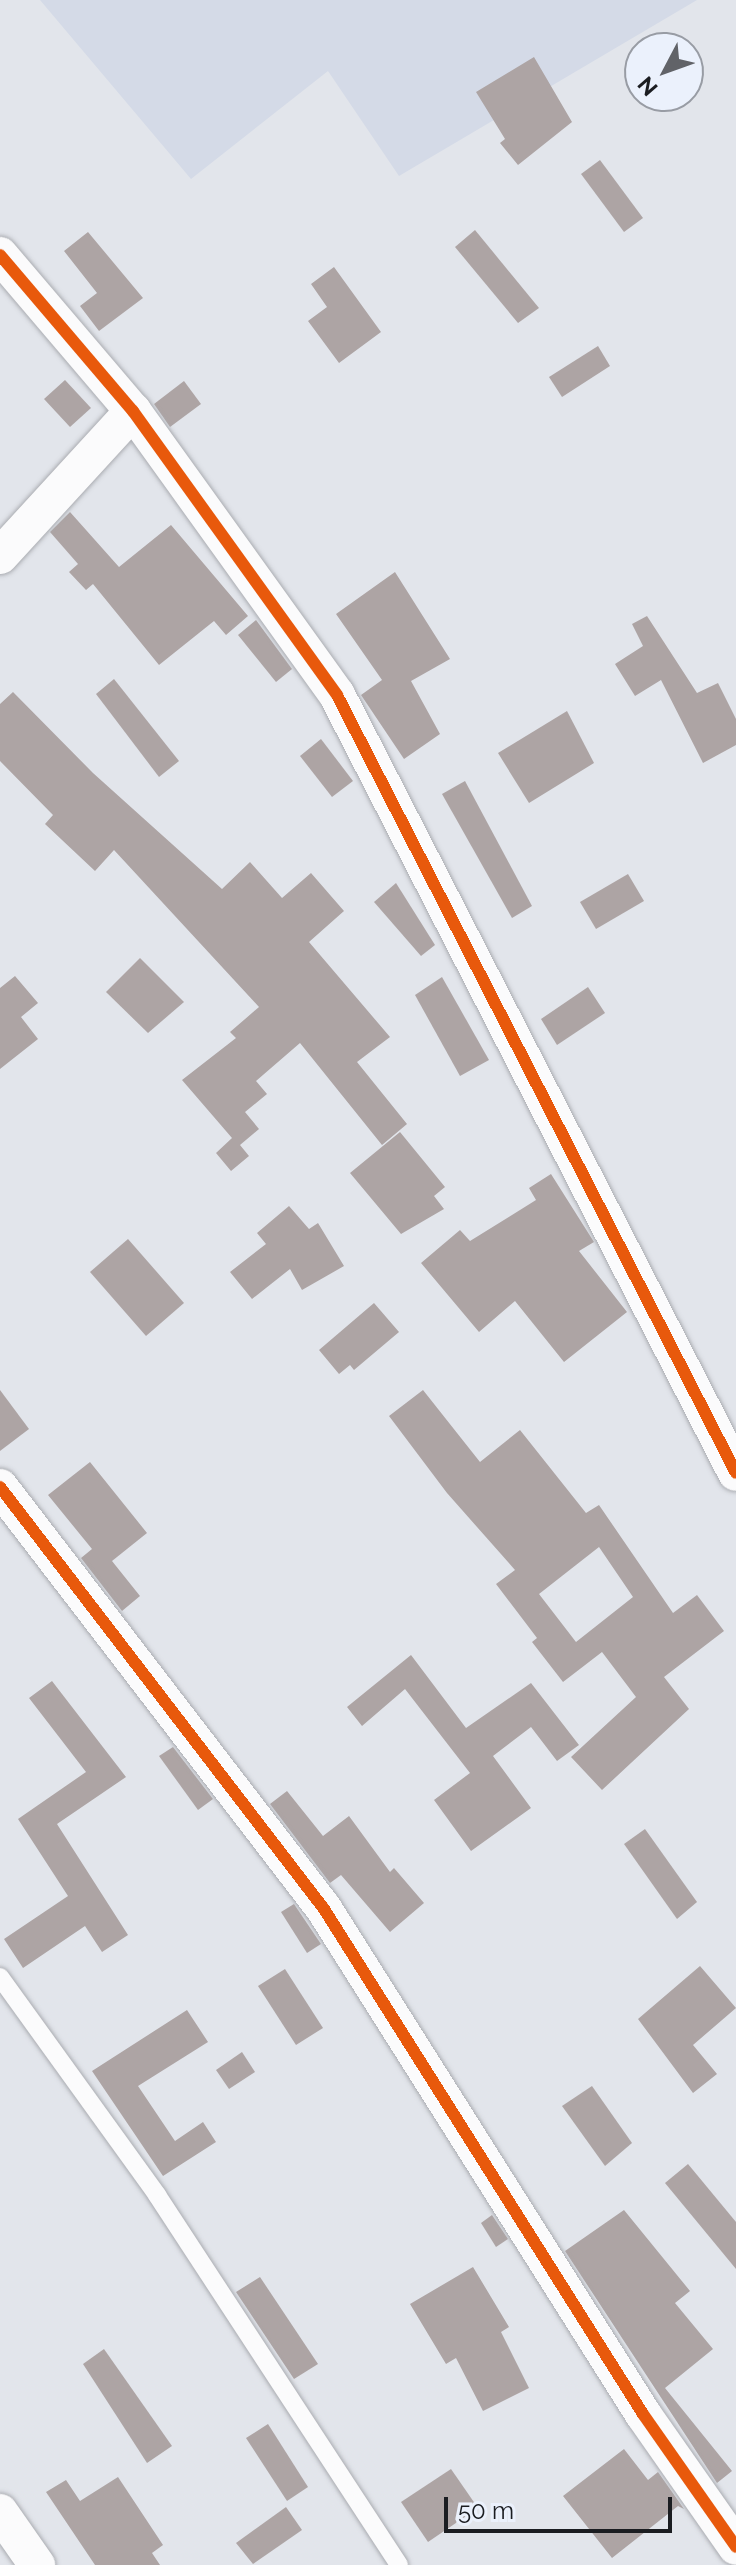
<!DOCTYPE html>
<html>
<head>
<meta charset="utf-8">
<style>
  body { margin:0 }
  #map { position:relative; width:736px; height:2565px; overflow:hidden; background:#e2e5eb; font-family:Raleway,sans-serif }
  div>[style] { position:absolute }
  [style*='--x'] { left:calc(var(--x)*1px); top:calc(var(--y)*1px); width:calc(var(--w)*1px); rotate:calc(var(--a)*1deg) }
  .built>* { inset:0; background:#d4dae7 }
  .building>* { inset:0; background:#ada4a4 }
  .roads { filter:drop-shadow(0 0 2px #aaacb1) drop-shadow(0 0 2px #aaacb1) }
  .service>* { height:18px; margin:-9px; padding:0 9px; transform-origin:9px; border-radius:9px; background:#fbfbfc }
  .minor>* { height:36px; margin:-18px; padding:0 18px; transform-origin:18px; border-radius:18px; background:#fbfbfc }
  .cycleway>* { height:12px; margin:-6px; padding:0 6px; transform-origin:6px; border-radius:6px; background:#e8590c }
  span { translate:-50% -50%; white-space:nowrap; text-align:center; line-height:1.15; -webkit-text-stroke:7px #ebf1fc; paint-order:stroke }
  .north { position:absolute; left:624px; top:32px; width:80px; height:80px; box-sizing:border-box; background:#ebf1fc; border:2px solid #989ca4; border-radius:50%; rotate:229deg; font-size:22px; font-weight:700; line-height:32px; text-align:center; color:#1b1d21 }
  .north::after { content:''; display:block; margin:auto; width:28px; height:36px; background:#616368; clip-path:polygon(50% 0,100% 100%,50% 72%,0 100%) }
  .scale { position:absolute; left:444px; top:2497px; width:228px; height:36px; box-sizing:border-box; border:4px solid #1b1d21; border-top:0; padding-left:10px; font-size:24px; line-height:28px; white-space:nowrap; color:#1b1d21; -webkit-text-stroke:6px #ebf1fc; paint-order:stroke }
</style>
</head>
<body>
<div id="map">
  <div class="built">
    <i style="clip-path:polygon(40px 0,697px 0,399px 176px,328px 71px,191px 179px)"></i>
  </div>
  <div class="building">
    <i style="clip-path:polygon(534px 57px,572px 122px,518px 165px,500px 143px,505px 139px,476px 92px)"></i>
    <i style="clip-path:polygon(600px 160px,643px 218px,624px 232px,581px 174px)"></i>
    <i style="clip-path:polygon(475px 230px,539px 308px,518px 323px,455px 247px)"></i>
    <i style="clip-path:polygon(88px 232px,143px 298px,99px 331px,80px 306px,97px 293px,64px 251px)"></i>
    <i style="clip-path:polygon(334px 267px,381px 332px,339px 363px,308px 321px,327px 307px,311px 284px)"></i>
    <i style="clip-path:polygon(598px 346px,610px 366px,562px 397px,549px 377px)"></i>
    <i style="clip-path:polygon(65px 380px,91px 408px,70px 427px,44px 399px)"></i>
    <i style="clip-path:polygon(184px 381px,201px 404px,170px 427px,154px 404px)"></i>
    <i style="clip-path:polygon(70px 512px,119px 567px,171px 525px,248px 616px,226px 635px,214px 621px,159px 665px,93px 584px,86px 590px,69px 572px,78px 564px,50px 532px)"></i>
    <i style="clip-path:polygon(395px 572px,450px 659px,411px 681px,440px 734px,404px 759px,361px 695px,382px 680px,336px 614px)"></i>
    <i style="clip-path:polygon(647px 616px,697px 693px,718px 683px,736px 719px,736px 745px,703px 763px,661px 680px,635px 696px,615px 664px,643px 646px,632px 624px)"></i>
    <i style="clip-path:polygon(256px 620px,292px 669px,276px 682px,238px 635px)"></i>
    <i style="clip-path:polygon(114px 679px,179px 761px,159px 777px,96px 694px)"></i>
    <i style="clip-path:polygon(13px 692px,93px 773px,222px 889px,250px 862px,282px 898px,311px 873px,344px 911px,309px 942px,390px 1037px,357px 1062px,407px 1124px,382px 1145px,300px 1043px,256px 1081px,267px 1094px,245px 1112px,259px 1129px,240px 1145px,249px 1156px,231px 1171px,216px 1153px,232px 1138px,182px 1080px,236px 1038px,230px 1032px,259px 1007px,114px 850px,95px 871px,45px 824px,53px 815px,0 761px,0 704px)"></i>
    <i style="clip-path:polygon(567px 711px,594px 763px,529px 803px,498px 753px)"></i>
    <i style="clip-path:polygon(321px 739px,353px 781px,332px 797px,300px 756px)"></i>
    <i style="clip-path:polygon(465px 781px,532px 906px,512px 918px,442px 794px)"></i>
    <i style="clip-path:polygon(628px 874px,644px 901px,596px 929px,580px 902px)"></i>
    <i style="clip-path:polygon(396px 883px,435px 945px,421px 956px,374px 902px)"></i>
    <i style="clip-path:polygon(140px 958px,184px 1002px,148px 1033px,106px 992px)"></i>
    <i style="clip-path:polygon(15px 976px,38px 1003px,21px 1017px,38px 1039px,0 1069px,0 988px)"></i>
    <i style="clip-path:polygon(442px 977px,489px 1060px,460px 1076px,415px 995px)"></i>
    <i style="clip-path:polygon(588px 987px,605px 1013px,557px 1045px,541px 1019px)"></i>
    <i style="clip-path:polygon(400px 1132px,445px 1187px,434px 1196px,444px 1209px,401px 1234px,350px 1173px)"></i>
    <i style="clip-path:polygon(551px 1174px,594px 1242px,579px 1251px,627px 1312px,564px 1362px,515px 1301px,479px 1332px,421px 1263px,460px 1230px,470px 1241px,536px 1200px,529px 1188px)"></i>
    <i style="clip-path:polygon(289px 1206px,309px 1229px,318px 1223px,344px 1266px,302px 1290px,290px 1269px,252px 1299px,230px 1272px,266px 1244px,257px 1233px)"></i>
    <i style="clip-path:polygon(128px 1239px,184px 1303px,146px 1336px,90px 1272px)"></i>
    <i style="clip-path:polygon(374px 1303px,399px 1332px,354px 1370px,350px 1365px,339px 1374px,319px 1350px)"></i>
    <i style="clip-path:polygon(0 1390px,29px 1429px,0 1451px)"></i>
    <i style="clip-path:polygon(evenodd,423px 1390px,480px 1462px,520px 1430px,586px 1513px,599px 1505px,673px 1613px,697px 1595px,724px 1631px,664px 1677px,689px 1709px,602px 1790px,571px 1757px,636px 1697px,602px 1652px,563px 1682px,532px 1642px,537px 1638px,496px 1584px,515px 1570px,447px 1493px,389px 1416px,423px 1390px,599px 1547px,633px 1597px,576px 1642px,539px 1594px,599px 1547px)"></i>
    <i style="clip-path:polygon(90px 1462px,147px 1533px,112px 1561px,140px 1596px,122px 1611px,81px 1558px,92px 1549px,48px 1495px)"></i>
    <i style="clip-path:polygon(411px 1655px,466px 1728px,531px 1683px,579px 1745px,557px 1761px,531px 1727px,493px 1756px,531px 1808px,471px 1851px,434px 1800px,470px 1773px,405px 1689px,362px 1726px,347px 1707px)"></i>
    <i style="clip-path:polygon(52px 1681px,126px 1777px,57px 1824px,128px 1935px,102px 1952px,85px 1926px,23px 1968px,4px 1939px,68px 1896px,18px 1819px,86px 1772px,29px 1698px)"></i>
    <i style="clip-path:polygon(173px 1747px,213px 1799px,198px 1810px,159px 1756px)"></i>
    <i style="clip-path:polygon(287px 1791px,323px 1836px,349px 1816px,390px 1872px,394px 1868px,424px 1903px,390px 1932px,341px 1875px,330px 1883px,270px 1804px)"></i>
    <i style="clip-path:polygon(645px 1829px,697px 1902px,677px 1919px,624px 1844px)"></i>
    <i style="clip-path:polygon(294px 1904px,321px 1944px,307px 1953px,281px 1912px)"></i>
    <i style="clip-path:polygon(700px 1966px,736px 2008px,693px 2045px,717px 2074px,693px 2093px,638px 2019px)"></i>
    <i style="clip-path:polygon(285px 1969px,323px 2028px,296px 2045px,258px 1986px)"></i>
    <i style="clip-path:polygon(187px 2010px,208px 2042px,138px 2086px,175px 2141px,203px 2122px,216px 2142px,163px 2176px,92px 2071px)"></i>
    <i style="clip-path:polygon(242px 2052px,255px 2072px,229px 2089px,216px 2070px)"></i>
    <i style="clip-path:polygon(592px 2086px,632px 2143px,605px 2166px,562px 2106px)"></i>
    <i style="clip-path:polygon(688px 2164px,736px 2222px,736px 2269px,665px 2183px)"></i>
    <i style="clip-path:polygon(624px 2210px,690px 2291px,675px 2303px,713px 2349px,665px 2388px,732px 2471px,717px 2483px,565px 2251px)"></i>
    <i style="clip-path:polygon(492px 2215px,508px 2239px,496px 2247px,481px 2223px)"></i>
    <i style="clip-path:polygon(473px 2267px,509px 2327px,501px 2332px,529px 2388px,483px 2411px,456px 2358px,446px 2364px,410px 2304px)"></i>
    <i style="clip-path:polygon(260px 2277px,318px 2364px,294px 2379px,236px 2292px)"></i>
    <i style="clip-path:polygon(104px 2349px,172px 2446px,147px 2463px,83px 2364px)"></i>
    <i style="clip-path:polygon(268px 2424px,308px 2487px,287px 2501px,246px 2438px)"></i>
    <i style="clip-path:polygon(624px 2449px,648px 2480px,658px 2472px,684px 2509px,678px 2506px,612px 2558px,563px 2496px)"></i>
    <i style="clip-path:polygon(451px 2469px,478px 2508px,428px 2542px,401px 2502px)"></i>
    <i style="clip-path:polygon(118px 2477px,163px 2545px,152px 2553px,160px 2565px,95px 2565px,46px 2492px,66px 2480px,80px 2501px)"></i>
    <i style="clip-path:polygon(286px 2507px,302px 2530px,253px 2564px,236px 2543px)"></i>
  </div>
  <div class="roads">
    <div class="service">
      <i style="--x:0;--y:1977;--w:269;--a:54.2"></i>
      <i style="--x:157;--y:2195;--w:442;--a:56.8"></i>
    </div>
    <div class="minor">
      <i style="--x:0;--y:255;--w:205;--a:49.6"></i>
      <i style="--x:133;--y:411;--w:350;--a:54.3"></i>
      <i style="--x:337;--y:695;--w:874;--a:62.85"></i>
      <i style="--x:0;--y:556;--w:197;--a:-47.5"></i>
      <i style="--x:0;--y:1487;--w:532;--a:52.48"></i>
      <i style="--x:324;--y:1909;--w:597;--a:57.72"></i>
      <i style="--x:643;--y:2414;--w:162;--a:55"></i>
      <i style="--x:0;--y:2512;--w:65;--a:55.1"></i>
    </div>
  </div>
  <div class="cycleway">
    <i style="--x:0;--y:255;--w:205;--a:49.6"></i>
    <i style="--x:133;--y:411;--w:350;--a:54.3"></i>
    <i style="--x:337;--y:695;--w:874;--a:62.85"></i>
    <i style="--x:0;--y:1487;--w:532;--a:52.48"></i>
    <i style="--x:324;--y:1909;--w:597;--a:57.72"></i>
    <i style="--x:643;--y:2414;--w:162;--a:55"></i>
  </div>
  <div class="north">N</div>
  <div class="scale">50 m</div>
</div>
</body>
</html>
